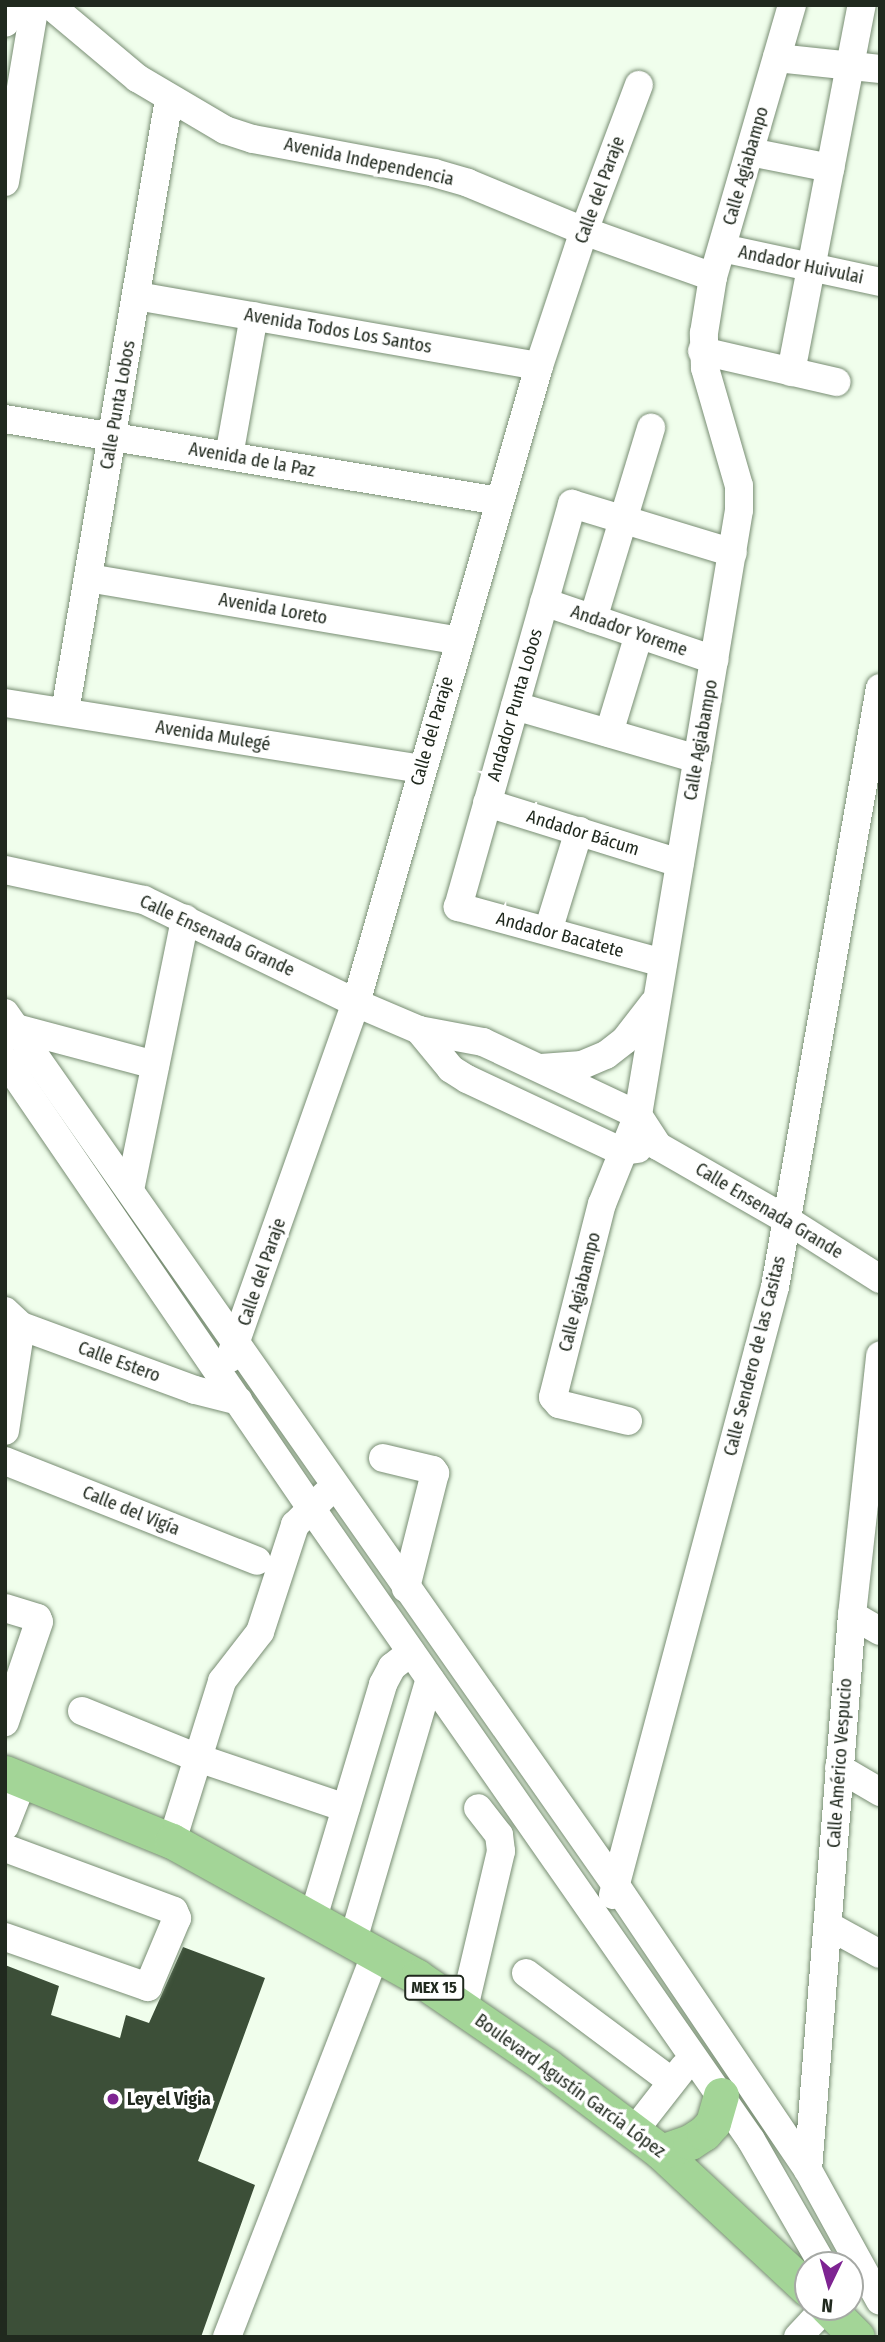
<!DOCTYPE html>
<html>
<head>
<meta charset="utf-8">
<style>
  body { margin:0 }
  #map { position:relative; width:885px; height:2342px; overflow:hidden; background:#f0feec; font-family:"Fira Sans Condensed",sans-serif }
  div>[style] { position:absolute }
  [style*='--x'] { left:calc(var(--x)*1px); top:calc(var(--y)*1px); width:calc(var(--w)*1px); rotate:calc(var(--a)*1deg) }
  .building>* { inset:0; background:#3c4f38 }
  .roads { filter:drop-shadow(0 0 2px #788d73) drop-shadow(0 0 2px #788d73) }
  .minor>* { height:28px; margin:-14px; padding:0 14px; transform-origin:14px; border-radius:14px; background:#fff }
  .major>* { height:35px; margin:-17.5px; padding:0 17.5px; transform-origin:17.5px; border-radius:17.5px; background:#a3d597 }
  .dots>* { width:19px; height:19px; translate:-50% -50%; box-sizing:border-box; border:4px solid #fff; border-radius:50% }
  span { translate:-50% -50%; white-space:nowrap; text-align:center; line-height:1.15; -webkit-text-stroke:7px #fff; paint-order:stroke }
  .shield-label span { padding:2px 5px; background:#fff; border:2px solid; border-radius:5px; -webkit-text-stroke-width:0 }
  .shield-label { font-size:16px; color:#20291e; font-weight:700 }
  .street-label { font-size:18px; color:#20291e }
  .poi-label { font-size:18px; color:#20291e; font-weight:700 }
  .left { translate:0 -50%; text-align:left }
  .frame { position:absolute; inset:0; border:7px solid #20291e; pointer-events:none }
  .north { position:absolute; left:794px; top:2251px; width:70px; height:70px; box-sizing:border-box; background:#fff; border:2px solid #a6a9a5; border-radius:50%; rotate:185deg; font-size:19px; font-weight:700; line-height:28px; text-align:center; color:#20291e }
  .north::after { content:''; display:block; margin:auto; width:24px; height:32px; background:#7e2492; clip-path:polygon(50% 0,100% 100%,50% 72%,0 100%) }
</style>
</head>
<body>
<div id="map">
  <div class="building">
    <i style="clip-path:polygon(183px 1947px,265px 1978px,198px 2161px,255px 2185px,201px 2337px,5px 2337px,5px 1965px,59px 1986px,51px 2015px,120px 2038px,126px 2015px,149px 2023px)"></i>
  </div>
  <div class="roads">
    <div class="minor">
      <i style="--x:50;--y:5;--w:114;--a:40"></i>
      <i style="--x:137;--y:78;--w:102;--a:30.6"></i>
      <i style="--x:225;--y:130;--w:29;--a:18"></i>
      <i style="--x:253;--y:139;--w:184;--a:10.6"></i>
      <i style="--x:434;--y:173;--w:35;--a:16"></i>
      <i style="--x:468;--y:183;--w:126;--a:22.5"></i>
      <i style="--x:584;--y:231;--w:137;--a:19.6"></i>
      <i style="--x:5;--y:23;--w:18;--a:-81"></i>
      <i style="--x:777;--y:58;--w:104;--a:6.1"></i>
      <i style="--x:750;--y:152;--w:82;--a:11.3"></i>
      <i style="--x:5;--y:182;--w:180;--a:-80.4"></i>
      <i style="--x:722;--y:248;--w:162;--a:12.1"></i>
      <i style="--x:137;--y:296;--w:408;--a:9.9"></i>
      <i style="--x:702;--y:351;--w:138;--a:13"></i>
      <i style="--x:791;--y:372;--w:374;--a:-79.1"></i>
      <i style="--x:5;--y:419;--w:501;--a:9.42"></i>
      <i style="--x:229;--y:456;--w:142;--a:-79.9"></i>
      <i style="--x:88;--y:578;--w:376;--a:9.6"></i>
      <i style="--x:544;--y:602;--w:180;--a:18.8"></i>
      <i style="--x:593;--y:619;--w:200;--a:-73.1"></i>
      <i style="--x:5;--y:703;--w:421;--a:9"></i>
      <i style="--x:515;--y:706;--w:190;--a:16.2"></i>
      <i style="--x:65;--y:712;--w:622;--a:-80.37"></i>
      <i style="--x:609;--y:733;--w:103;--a:-73.1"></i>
      <i style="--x:487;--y:803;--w:202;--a:17.3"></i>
      <i style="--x:5;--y:870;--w:142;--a:12.2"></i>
      <i style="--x:144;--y:900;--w:236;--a:25.9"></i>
      <i style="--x:356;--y:1003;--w:69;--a:23.2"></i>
      <i style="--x:419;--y:1030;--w:65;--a:10.6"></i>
      <i style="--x:483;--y:1042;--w:171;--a:25.2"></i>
      <i style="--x:638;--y:1115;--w:37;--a:57"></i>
      <i style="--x:658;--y:1146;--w:149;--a:29.8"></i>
      <i style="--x:787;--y:1220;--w:110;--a:32.4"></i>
      <i style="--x:548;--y:931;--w:105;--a:-72.8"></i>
      <i style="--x:663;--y:963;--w:213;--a:-164.7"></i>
      <i style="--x:458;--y:907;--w:419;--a:-74.2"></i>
      <i style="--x:572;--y:504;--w:168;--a:16.9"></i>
      <i style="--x:5;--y:1013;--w:1063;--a:54.99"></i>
      <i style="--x:615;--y:1884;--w:345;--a:56"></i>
      <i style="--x:808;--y:2170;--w:149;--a:61.2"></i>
      <i style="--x:419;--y:1030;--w:50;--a:50.6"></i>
      <i style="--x:451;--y:1069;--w:19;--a:32"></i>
      <i style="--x:467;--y:1079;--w:170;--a:25.1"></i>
      <i style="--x:621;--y:1151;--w:17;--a:-7"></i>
      <i style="--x:12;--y:1035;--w:8;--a:-60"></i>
      <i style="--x:16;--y:1028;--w:144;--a:14.9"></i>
      <i style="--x:5;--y:1060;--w:543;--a:55.67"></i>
      <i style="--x:311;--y:1508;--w:770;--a:55.15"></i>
      <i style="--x:751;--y:2140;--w:144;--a:60.1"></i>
      <i style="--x:541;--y:1068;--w:41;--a:-4.2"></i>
      <i style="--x:582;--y:1065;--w:26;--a:-23"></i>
      <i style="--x:606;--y:1055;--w:24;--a:-38"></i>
      <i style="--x:625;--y:1040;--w:46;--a:-52.1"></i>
      <i style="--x:130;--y:1190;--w:277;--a:-78.5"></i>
      <i style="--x:5;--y:1311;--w:22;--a:43"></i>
      <i style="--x:21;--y:1326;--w:185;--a:20.2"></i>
      <i style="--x:195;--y:1390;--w:45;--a:14"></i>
      <i style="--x:230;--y:1358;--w:377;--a:-70.5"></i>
      <i style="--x:356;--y:1003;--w:663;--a:-73.97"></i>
      <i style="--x:539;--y:366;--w:142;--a:-71.6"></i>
      <i style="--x:584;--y:231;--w:156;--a:-69.4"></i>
      <i style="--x:628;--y:1421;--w:71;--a:-166.2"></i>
      <i style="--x:559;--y:1404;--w:9;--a:-131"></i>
      <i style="--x:553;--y:1397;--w:199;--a:-75.8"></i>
      <i style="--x:602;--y:1204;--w:96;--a:-68"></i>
      <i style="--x:638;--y:1115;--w:613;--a:-80.52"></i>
      <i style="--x:739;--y:510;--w:24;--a:-90"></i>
      <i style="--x:739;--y:486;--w:123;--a:-106.1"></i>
      <i style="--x:705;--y:368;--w:35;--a:-92"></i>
      <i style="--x:704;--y:333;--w:57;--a:-80.9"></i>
      <i style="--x:713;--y:277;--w:283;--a:-73.8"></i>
      <i style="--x:5;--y:1431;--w:106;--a:-81.3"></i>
      <i style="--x:383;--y:1458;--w:51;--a:13.5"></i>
      <i style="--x:433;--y:1470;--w:4;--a:56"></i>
      <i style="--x:435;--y:1473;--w:119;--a:104.2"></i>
      <i style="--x:5;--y:1461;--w:271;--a:21.6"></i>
      <i style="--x:5;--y:1608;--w:34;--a:17"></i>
      <i style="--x:37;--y:1618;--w:4;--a:63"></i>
      <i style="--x:39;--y:1622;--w:106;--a:108.8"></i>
      <i style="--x:852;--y:1615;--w:32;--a:30"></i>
      <i style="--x:82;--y:1711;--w:125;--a:22.1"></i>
      <i style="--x:198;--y:1758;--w:156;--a:18.7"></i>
      <i style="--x:839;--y:1768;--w:48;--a:30.3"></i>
      <i style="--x:5;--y:1826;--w:49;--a:-68.6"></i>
      <i style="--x:172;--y:1841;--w:168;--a:-72.6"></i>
      <i style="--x:222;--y:1681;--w:62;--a:-52.2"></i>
      <i style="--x:260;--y:1632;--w:113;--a:-71.9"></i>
      <i style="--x:295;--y:1525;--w:42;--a:-45"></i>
      <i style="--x:5;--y:1848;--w:180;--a:20.4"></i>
      <i style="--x:174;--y:1911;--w:8;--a:67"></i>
      <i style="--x:177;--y:1918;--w:75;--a:112.8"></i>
      <i style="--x:148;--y:1987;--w:151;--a:-160.7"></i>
      <i style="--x:613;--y:1895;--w:629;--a:-75.08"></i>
      <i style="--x:775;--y:1287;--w:608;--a:-80.06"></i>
      <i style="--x:313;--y:1918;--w:244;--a:-73.3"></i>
      <i style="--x:383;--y:1684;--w:19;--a:-62"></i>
      <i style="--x:392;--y:1667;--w:24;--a:-38"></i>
      <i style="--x:829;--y:1926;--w:58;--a:28.8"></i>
      <i style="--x:353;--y:1940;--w:272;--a:-73.6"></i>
      <i style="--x:526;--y:1973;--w:182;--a:36.7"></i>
      <i style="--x:464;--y:2008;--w:161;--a:-76.7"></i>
      <i style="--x:501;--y:1851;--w:16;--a:-97"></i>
      <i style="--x:499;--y:1835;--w:34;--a:-128"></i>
      <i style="--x:634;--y:2131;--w:81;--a:-52"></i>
      <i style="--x:808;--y:2170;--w:557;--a:-85.47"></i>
      <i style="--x:852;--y:1615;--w:261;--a:-83.8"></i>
      <i style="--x:227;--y:2337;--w:412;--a:-68.8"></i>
      <i style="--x:798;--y:2337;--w:41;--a:-47"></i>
    </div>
    <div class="major">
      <i style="--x:5;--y:1773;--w:180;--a:22.2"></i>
      <i style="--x:172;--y:1841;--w:280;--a:29"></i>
      <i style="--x:417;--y:1977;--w:158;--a:34.4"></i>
      <i style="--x:547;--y:2066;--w:143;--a:37"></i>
      <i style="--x:661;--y:2152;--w:201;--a:43"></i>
      <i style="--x:661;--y:2152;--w:31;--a:-19"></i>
      <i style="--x:690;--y:2142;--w:17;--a:-33"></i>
      <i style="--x:704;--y:2133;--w:13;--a:-48"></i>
      <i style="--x:713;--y:2123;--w:29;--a:-74"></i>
      <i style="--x:827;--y:2307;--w:42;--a:45"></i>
    </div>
  </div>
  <div class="dots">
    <i style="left:113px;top:2099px;background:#7e2492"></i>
  </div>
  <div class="shield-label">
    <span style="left:434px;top:1988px">MEX 15</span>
  </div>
  <div class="street-label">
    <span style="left:369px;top:162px;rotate:12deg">Avenida Independencia</span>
    <span style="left:746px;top:166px;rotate:-74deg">Calle Agiabampo</span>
    <span style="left:600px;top:190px;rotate:-70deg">Calle del Paraje</span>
    <span style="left:801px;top:265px;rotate:12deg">Andador Huivulai</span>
    <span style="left:338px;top:331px;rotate:10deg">Avenida Todos Los Santos</span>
    <span style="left:118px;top:405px;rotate:-80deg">Calle Punta Lobos</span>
    <span style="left:252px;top:460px;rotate:10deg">Avenida de la Paz</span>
    <span style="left:273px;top:609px;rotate:10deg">Avenida Loreto</span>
    <span style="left:629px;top:631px;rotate:19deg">Andador Yoreme</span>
    <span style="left:515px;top:705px;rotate:-74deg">Andador Punta Lobos</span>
    <span style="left:432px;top:731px;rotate:-74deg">Calle del Paraje</span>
    <span style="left:213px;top:736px;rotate:9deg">Avenida Mulegé</span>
    <span style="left:701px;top:740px;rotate:-80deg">Calle Agiabampo</span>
    <span style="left:583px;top:833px;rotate:17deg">Andador Bácum</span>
    <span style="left:560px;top:935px;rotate:15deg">Andador Bacatete</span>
    <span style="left:217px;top:936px;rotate:25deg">Calle Ensenada Grande</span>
    <span style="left:769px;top:1211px;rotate:31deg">Calle Ensenada Grande</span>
    <span style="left:262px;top:1272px;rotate:-71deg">Calle del Paraje</span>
    <span style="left:580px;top:1292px;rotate:-76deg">Calle Agiabampo</span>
    <span style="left:755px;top:1356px;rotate:-76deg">Calle Sendero de las Casitas</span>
    <span style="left:119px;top:1362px;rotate:20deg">Calle Estero</span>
    <span style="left:131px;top:1511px;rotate:22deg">Calle del Vigía</span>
    <span style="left:840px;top:1763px;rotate:-86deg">Calle Américo Vespucio</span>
    <span style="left:570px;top:2086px;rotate:36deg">Boulevard Agustín García López</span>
  </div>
  <div class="poi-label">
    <span class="left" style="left:127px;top:2099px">Ley el Vigia</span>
  </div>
  <div class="frame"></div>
  <div class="north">N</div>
</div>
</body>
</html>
